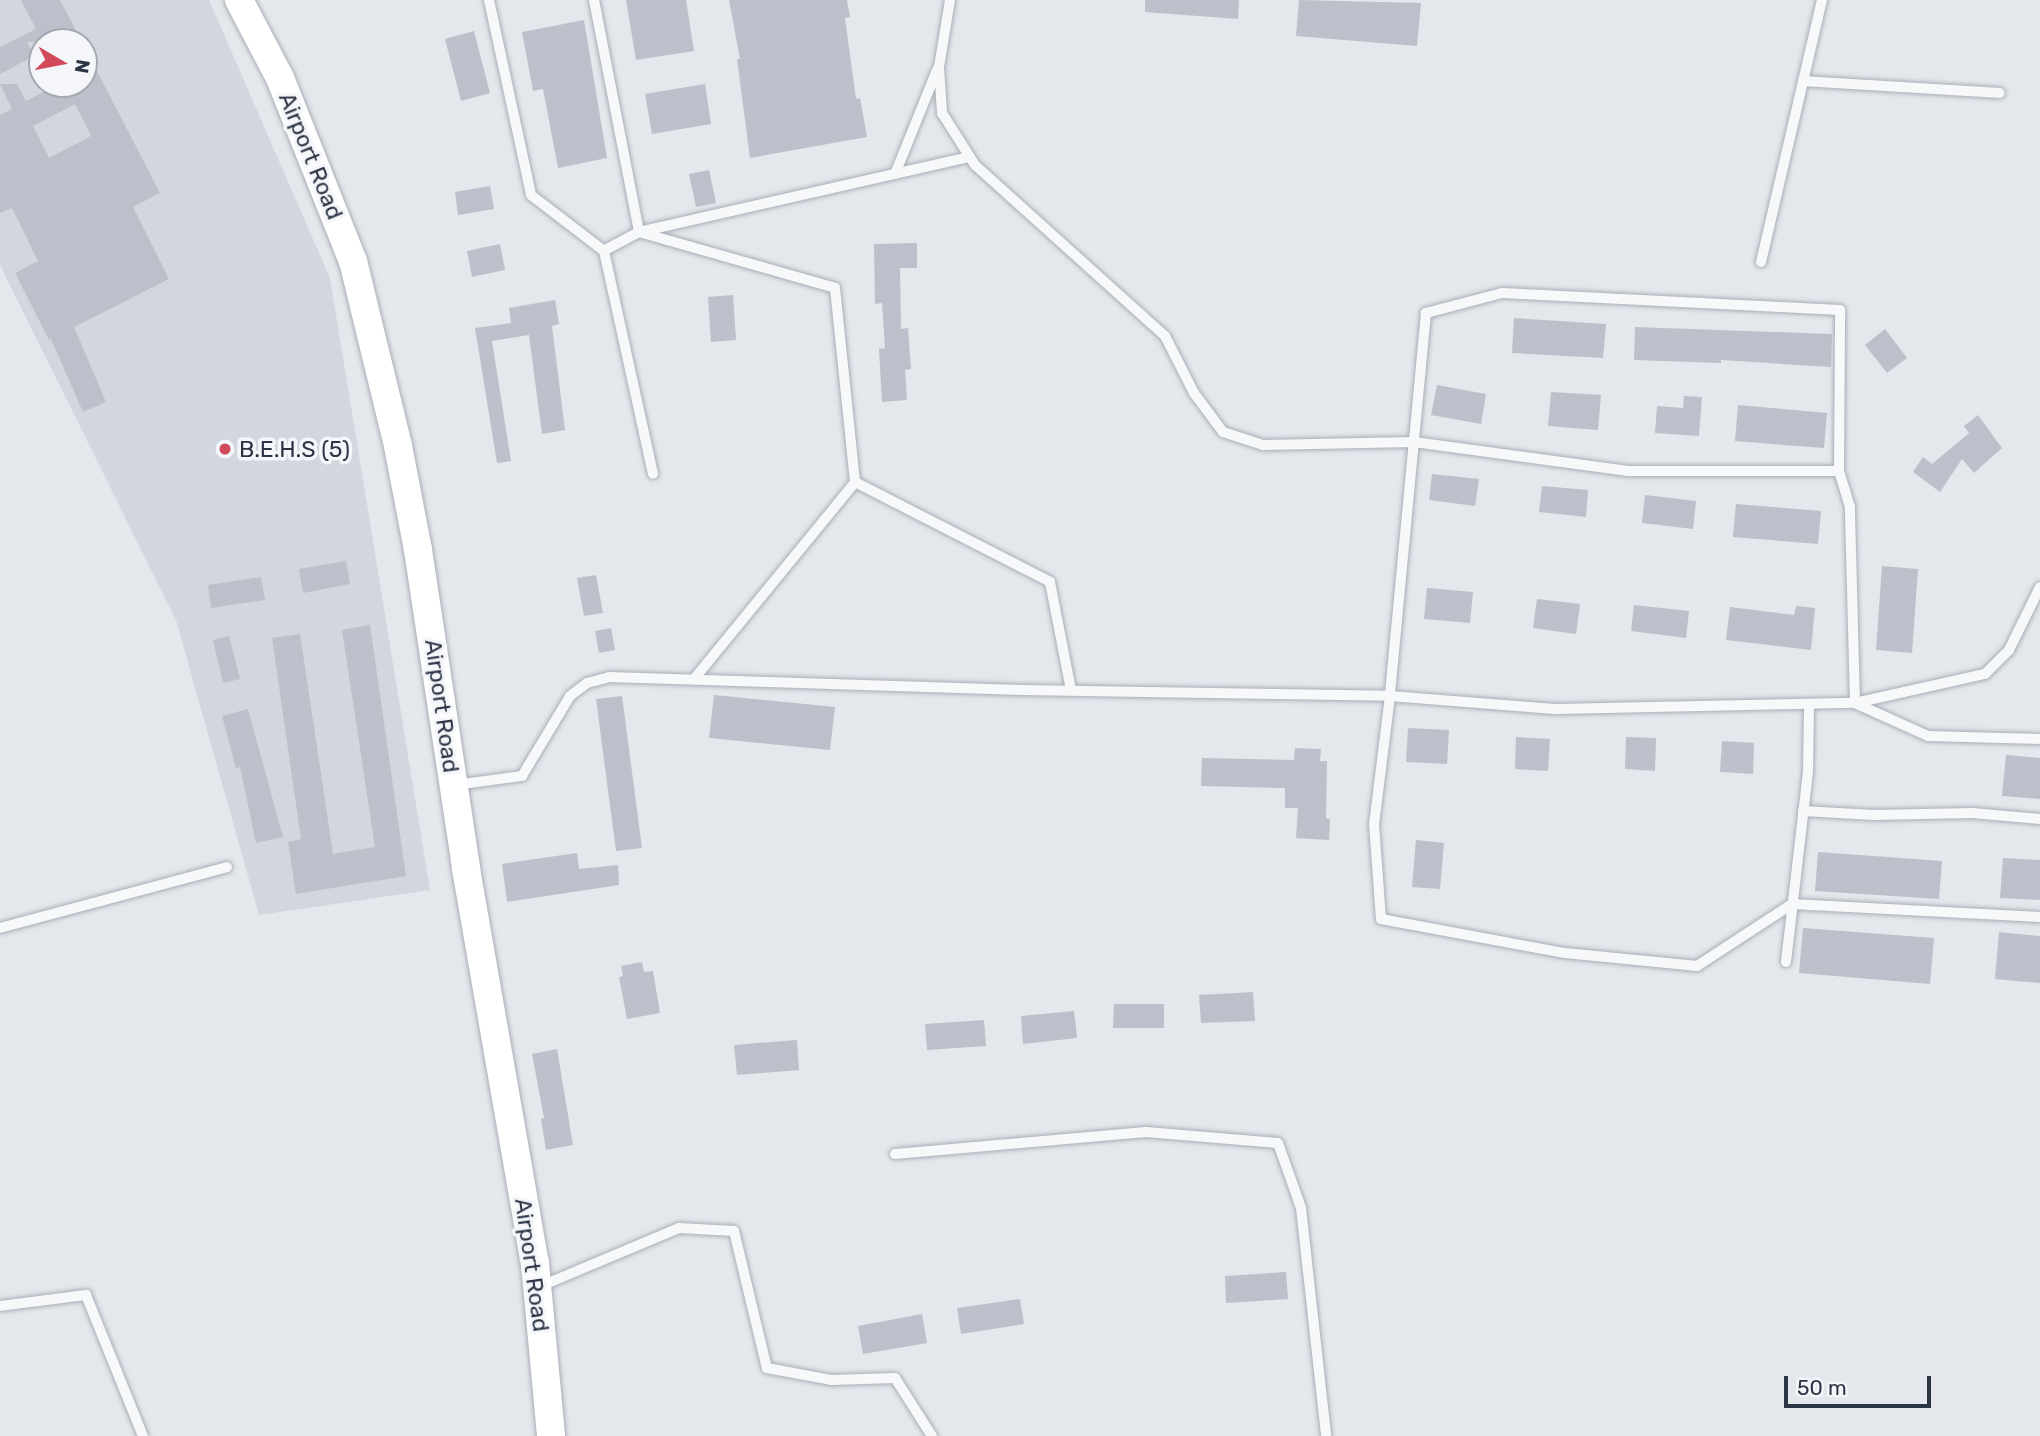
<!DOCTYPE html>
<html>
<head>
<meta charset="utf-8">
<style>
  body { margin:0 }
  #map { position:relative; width:2040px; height:1436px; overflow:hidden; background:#e4e7ec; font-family:Rubik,sans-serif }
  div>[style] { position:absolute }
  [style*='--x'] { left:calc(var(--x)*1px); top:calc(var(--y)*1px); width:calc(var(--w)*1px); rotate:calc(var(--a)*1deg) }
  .built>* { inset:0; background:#d2d6de }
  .building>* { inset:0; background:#bbc0ca }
  .roads { filter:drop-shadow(0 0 2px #a9aeb7) drop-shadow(0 0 2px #a9aeb7) }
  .lane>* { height:10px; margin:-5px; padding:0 5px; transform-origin:5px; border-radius:5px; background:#f7f8fa }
  .secondary>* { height:28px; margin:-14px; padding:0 14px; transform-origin:14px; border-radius:14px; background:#fff }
  .dots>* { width:19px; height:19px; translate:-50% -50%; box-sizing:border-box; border:4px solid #f4f6f9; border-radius:50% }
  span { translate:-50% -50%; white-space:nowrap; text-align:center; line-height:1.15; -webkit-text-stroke:7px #f4f6f9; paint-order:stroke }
  .street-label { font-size:23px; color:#2b3445 }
  .poi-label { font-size:23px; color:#2b3445 }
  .left { translate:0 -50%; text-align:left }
  .north { position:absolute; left:28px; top:28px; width:70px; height:70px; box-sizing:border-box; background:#f4f6f9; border:2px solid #a4a8b1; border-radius:50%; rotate:100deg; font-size:19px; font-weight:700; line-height:28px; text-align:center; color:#2b3445 }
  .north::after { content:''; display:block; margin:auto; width:24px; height:32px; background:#d1495b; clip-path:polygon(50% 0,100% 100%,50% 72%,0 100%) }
  .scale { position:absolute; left:1784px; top:1376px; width:147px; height:32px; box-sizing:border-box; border:4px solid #2b3445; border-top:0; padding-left:9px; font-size:21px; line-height:24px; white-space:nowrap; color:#2b3445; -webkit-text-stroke:5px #f4f6f9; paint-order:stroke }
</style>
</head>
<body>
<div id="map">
  <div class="built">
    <i style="clip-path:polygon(evenodd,0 0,209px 0,330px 278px,430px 890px,259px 915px,176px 620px,0 265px,0 0,42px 42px,84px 42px,84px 84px,42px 84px,42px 42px)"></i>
  </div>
  <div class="building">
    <i style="clip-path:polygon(21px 0,60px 0,82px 42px,27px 42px,34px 56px,0 74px,0 47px,36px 29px)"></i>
    <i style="clip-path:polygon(626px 0,686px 0,694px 51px,636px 60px)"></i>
    <i style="clip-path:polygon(729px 0,847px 0,850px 17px,845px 18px,856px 99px,860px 98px,867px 137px,750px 158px,737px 59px,740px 59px)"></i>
    <i style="clip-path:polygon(1145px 0,1239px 0,1238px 19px,1145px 12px)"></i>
    <i style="clip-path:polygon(1299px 0,1421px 3px,1417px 46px,1296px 36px)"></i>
    <i style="clip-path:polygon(584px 20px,607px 158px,558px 168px,543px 89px,533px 91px,522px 32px)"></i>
    <i style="clip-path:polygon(474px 31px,490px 93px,461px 101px,445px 39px)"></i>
    <i style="clip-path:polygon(evenodd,84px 46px,160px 193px,133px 207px,169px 279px,74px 327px,106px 402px,83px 412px,51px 339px,49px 340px,15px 273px,38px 261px,12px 208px,0 213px,0 115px,12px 109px,0 84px,17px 84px,26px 101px,59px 84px,84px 84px,84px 46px,75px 104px,91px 136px,49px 158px,33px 126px,75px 104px)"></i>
    <i style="clip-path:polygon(705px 84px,711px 124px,652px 134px,645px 94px)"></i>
    <i style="clip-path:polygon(709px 170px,716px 203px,696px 207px,689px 174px)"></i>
    <i style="clip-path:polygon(490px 186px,494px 209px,458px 215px,455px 192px)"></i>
    <i style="clip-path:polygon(917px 243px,917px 268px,900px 268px,901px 329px,908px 328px,911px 369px,905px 370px,907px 400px,882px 402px,879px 349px,885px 348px,882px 303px,875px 304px,874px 244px)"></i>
    <i style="clip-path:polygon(500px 244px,505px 270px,472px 277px,467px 251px)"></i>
    <i style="clip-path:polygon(733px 295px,736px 340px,711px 342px,708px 297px)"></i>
    <i style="clip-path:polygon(555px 300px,559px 324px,552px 326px,565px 430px,542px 434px,529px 335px,492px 341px,511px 461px,497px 463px,475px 328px,511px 323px,509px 308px)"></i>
    <i style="clip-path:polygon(1514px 318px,1606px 324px,1603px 358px,1512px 353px)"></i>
    <i style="clip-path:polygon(1635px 327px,1832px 334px,1831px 367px,1721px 360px,1721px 363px,1634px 360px)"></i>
    <i style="clip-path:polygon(1885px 329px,1907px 358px,1887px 373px,1865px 345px)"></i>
    <i style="clip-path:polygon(1437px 385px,1486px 394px,1481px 424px,1431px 415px)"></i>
    <i style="clip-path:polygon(1551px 392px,1601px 395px,1598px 430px,1548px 426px)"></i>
    <i style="clip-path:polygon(1684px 396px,1702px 397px,1699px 436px,1655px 433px,1657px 406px,1683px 408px)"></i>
    <i style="clip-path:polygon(1738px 405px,1827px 413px,1824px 448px,1735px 441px)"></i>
    <i style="clip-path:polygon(1978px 415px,2002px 448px,1985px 463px,1974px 473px,1962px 459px,1940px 492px,1913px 472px,1923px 457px,1932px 464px,1969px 433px,1964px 426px)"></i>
    <i style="clip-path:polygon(1432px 474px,1479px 479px,1475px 506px,1429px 500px)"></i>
    <i style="clip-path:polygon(1542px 486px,1588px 490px,1586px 517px,1539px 512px)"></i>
    <i style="clip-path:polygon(1645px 495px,1696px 501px,1693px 529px,1642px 523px)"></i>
    <i style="clip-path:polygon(1736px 504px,1821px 511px,1818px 544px,1733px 537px)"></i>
    <i style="clip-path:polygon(346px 561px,350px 584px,303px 593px,299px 569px)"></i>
    <i style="clip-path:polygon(1882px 566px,1918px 569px,1912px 653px,1876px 650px)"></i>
    <i style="clip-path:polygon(596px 575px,603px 613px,584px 616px,577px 578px)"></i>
    <i style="clip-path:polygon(261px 577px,265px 600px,211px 608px,208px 585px)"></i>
    <i style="clip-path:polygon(1427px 588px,1473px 592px,1470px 623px,1424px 619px)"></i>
    <i style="clip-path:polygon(1537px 599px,1580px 604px,1576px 634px,1533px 628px)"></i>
    <i style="clip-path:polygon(1634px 605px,1689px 611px,1686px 638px,1631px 631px)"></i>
    <i style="clip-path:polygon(1796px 606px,1815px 608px,1811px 650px,1726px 640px,1730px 607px,1794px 615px)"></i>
    <i style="clip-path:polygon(370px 625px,406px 876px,296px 894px,288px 842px,301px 839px,272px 638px,300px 634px,333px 854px,375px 847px,342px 630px)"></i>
    <i style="clip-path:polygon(611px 628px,615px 650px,599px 653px,595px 631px)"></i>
    <i style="clip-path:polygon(229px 636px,240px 679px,223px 683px,213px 640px)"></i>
    <i style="clip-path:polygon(714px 695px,835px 707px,830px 750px,709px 738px)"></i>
    <i style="clip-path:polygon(622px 696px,642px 848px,616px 851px,596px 699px)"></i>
    <i style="clip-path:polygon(248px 709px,283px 837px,256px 843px,240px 767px,236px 768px,222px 716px)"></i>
    <i style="clip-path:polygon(1408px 728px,1449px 730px,1447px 764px,1406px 762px)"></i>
    <i style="clip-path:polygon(1516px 737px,1550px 739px,1548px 771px,1515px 769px)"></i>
    <i style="clip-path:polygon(1626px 737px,1656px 738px,1655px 771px,1625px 769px)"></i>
    <i style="clip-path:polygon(1722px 741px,1754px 743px,1753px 774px,1720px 772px)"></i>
    <i style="clip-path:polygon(1295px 748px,1321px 749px,1320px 761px,1327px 761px,1326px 818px,1330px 819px,1329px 840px,1296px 838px,1298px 808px,1285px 808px,1285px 788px,1201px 786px,1202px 758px,1294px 760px)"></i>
    <i style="clip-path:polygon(2006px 755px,2040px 758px,2040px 799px,2002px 796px)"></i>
    <i style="clip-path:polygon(1416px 840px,1444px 843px,1440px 889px,1412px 887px)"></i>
    <i style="clip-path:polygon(1818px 852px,1942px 861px,1939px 899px,1815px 891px)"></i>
    <i style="clip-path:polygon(577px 853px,579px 869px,618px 865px,619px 885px,507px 902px,502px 864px)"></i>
    <i style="clip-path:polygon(2003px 858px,2040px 860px,2040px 900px,2000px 898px)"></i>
    <i style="clip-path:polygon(1803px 928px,1934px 938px,1930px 984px,1799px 973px)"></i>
    <i style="clip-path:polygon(1999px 932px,2040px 936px,2040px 983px,1995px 979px)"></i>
    <i style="clip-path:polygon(642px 962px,644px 972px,653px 971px,660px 1013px,627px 1019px,619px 977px,623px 976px,621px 966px)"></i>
    <i style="clip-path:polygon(1253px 992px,1255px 1021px,1201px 1023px,1199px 995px)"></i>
    <i style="clip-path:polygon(1114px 1004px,1164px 1004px,1164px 1028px,1113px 1028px)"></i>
    <i style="clip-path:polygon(1074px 1011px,1077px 1038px,1023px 1044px,1021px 1016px)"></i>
    <i style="clip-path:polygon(984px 1020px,986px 1046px,927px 1050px,925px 1024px)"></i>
    <i style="clip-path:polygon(797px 1040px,799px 1070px,737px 1075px,734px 1045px)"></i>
    <i style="clip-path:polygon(557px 1049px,573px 1145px,546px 1150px,541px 1119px,544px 1118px,532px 1054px)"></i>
    <i style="clip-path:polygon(1286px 1272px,1288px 1299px,1226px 1303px,1225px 1276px)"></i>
    <i style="clip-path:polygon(1020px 1299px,1024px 1324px,961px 1334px,957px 1308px)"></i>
    <i style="clip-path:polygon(922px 1314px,927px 1343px,863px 1354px,858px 1326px)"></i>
  </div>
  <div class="roads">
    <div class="lane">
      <i style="--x:489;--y:0;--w:199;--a:77.8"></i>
      <i style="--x:531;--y:195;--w:92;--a:37.5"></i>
      <i style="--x:594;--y:0;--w:236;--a:79"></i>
      <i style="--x:639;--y:232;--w:40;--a:152"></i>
      <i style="--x:604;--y:251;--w:228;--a:77.6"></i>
      <i style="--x:950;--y:0;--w:68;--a:99.3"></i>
      <i style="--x:939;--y:67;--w:46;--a:86.3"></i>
      <i style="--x:942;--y:113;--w:62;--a:57.6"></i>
      <i style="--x:975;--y:165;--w:256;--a:42"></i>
      <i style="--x:1165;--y:336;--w:64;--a:63"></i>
      <i style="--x:1194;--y:393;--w:49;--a:53.4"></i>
      <i style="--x:1223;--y:432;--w:42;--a:18"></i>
      <i style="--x:1263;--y:445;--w:151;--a:-1.1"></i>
      <i style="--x:1414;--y:442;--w:216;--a:7.7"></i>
      <i style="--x:1628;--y:471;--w:211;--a:0"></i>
      <i style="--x:1803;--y:81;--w:197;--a:3.5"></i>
      <i style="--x:895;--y:174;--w:112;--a:-68"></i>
      <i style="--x:639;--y:232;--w:204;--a:15.9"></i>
      <i style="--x:835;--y:288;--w:195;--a:84.1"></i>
      <i style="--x:855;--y:482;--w:219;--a:27.1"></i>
      <i style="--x:1050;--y:582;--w:110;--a:79"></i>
      <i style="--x:639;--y:232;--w:339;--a:-12.8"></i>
      <i style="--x:1761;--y:262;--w:269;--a:-76.9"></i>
      <i style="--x:694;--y:679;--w:254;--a:-50.7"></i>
      <i style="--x:2040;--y:739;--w:112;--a:-178.5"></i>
      <i style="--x:1928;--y:736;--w:80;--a:-155.7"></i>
      <i style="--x:1855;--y:703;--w:196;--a:-91.5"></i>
      <i style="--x:1850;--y:507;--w:38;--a:-107"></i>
      <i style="--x:1839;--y:471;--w:161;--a:-89.6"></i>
      <i style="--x:1840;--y:310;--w:338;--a:-177.1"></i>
      <i style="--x:1502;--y:293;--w:79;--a:165.3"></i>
      <i style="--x:1426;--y:313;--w:385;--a:95.4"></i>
      <i style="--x:1390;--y:696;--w:129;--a:97.1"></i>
      <i style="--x:1374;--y:824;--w:95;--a:85.8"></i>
      <i style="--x:1381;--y:919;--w:187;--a:10.5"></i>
      <i style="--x:1565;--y:953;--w:133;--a:5.6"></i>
      <i style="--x:1697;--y:966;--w:113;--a:-33.1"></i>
      <i style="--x:1792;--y:904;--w:248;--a:3"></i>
      <i style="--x:455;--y:785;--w:68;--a:-7.7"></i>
      <i style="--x:522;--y:776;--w:93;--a:-59"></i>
      <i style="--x:570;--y:696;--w:21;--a:-37"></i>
      <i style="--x:587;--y:683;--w:23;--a:-15"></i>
      <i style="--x:609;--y:677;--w:413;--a:1.8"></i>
      <i style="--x:1022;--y:690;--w:368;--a:0.9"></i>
      <i style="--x:1390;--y:696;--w:168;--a:4.5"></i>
      <i style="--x:1557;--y:709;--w:298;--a:-1.2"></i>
      <i style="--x:1855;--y:703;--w:133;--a:-12.6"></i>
      <i style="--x:1985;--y:674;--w:34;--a:-45"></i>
      <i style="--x:2009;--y:650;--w:70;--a:-63.8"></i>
      <i style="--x:1803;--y:811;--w:71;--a:3.2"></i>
      <i style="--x:1874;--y:815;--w:98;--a:-1.2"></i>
      <i style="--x:1972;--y:813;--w:68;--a:5"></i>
      <i style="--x:0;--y:928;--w:235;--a:-15"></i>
      <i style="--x:1786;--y:962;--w:192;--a:-83.4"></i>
      <i style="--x:1808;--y:771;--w:67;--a:-89.1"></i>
      <i style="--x:895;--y:1154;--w:252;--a:-5"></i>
      <i style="--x:1146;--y:1132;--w:132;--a:4.8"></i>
      <i style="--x:1278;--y:1143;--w:69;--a:70.5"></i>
      <i style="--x:1301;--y:1208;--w:229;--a:83.7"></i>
      <i style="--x:541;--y:1286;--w:150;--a:-22.8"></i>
      <i style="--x:679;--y:1228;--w:55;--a:3.1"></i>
      <i style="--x:734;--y:1231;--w:141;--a:76.5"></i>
      <i style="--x:767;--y:1368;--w:65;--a:10.6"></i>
      <i style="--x:831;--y:1380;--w:64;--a:-1.8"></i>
      <i style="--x:895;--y:1378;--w:69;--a:57.5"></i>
      <i style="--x:0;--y:1306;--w:87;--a:-7.3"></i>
      <i style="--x:86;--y:1295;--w:152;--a:68"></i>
    </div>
    <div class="secondary">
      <i style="--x:239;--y:0;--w:88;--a:62.3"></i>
      <i style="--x:280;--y:78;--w:197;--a:68.3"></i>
      <i style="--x:353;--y:261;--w:190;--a:76.3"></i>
      <i style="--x:398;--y:446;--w:106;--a:79.1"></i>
      <i style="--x:418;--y:550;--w:323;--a:81.4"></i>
      <i style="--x:466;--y:869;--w:400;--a:80.1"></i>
      <i style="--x:535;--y:1263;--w:174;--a:84.7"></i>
    </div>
  </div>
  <div class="dots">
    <i style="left:225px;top:449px;background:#d1495b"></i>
  </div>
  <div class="street-label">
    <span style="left:311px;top:156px;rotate:68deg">Airport Road</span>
    <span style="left:442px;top:706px;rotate:82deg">Airport Road</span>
    <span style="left:532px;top:1265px;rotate:82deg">Airport Road</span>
  </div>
  <div class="poi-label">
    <span class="left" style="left:239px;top:449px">B.E.H.S (5)</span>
  </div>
  <div class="north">N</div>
  <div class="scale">50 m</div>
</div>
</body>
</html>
